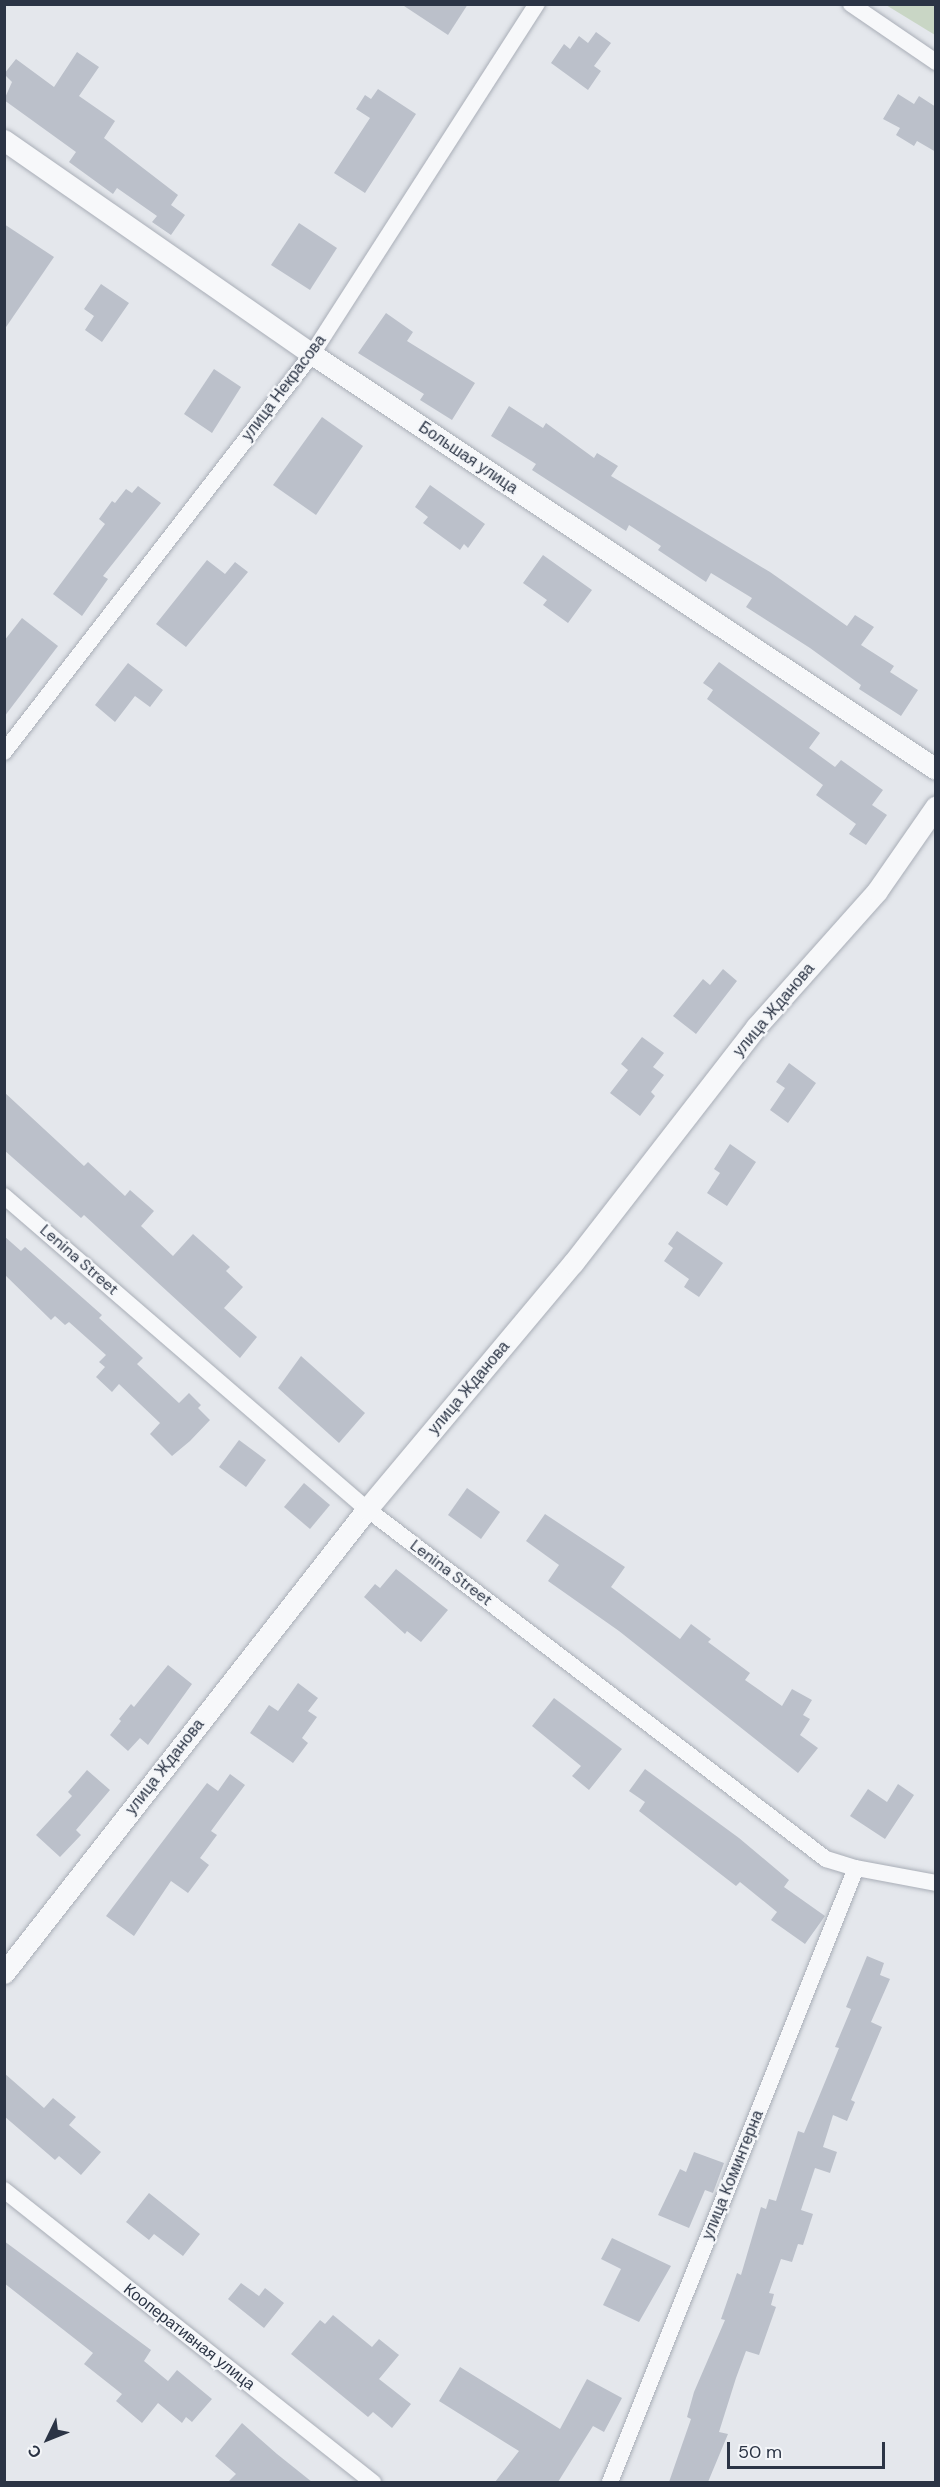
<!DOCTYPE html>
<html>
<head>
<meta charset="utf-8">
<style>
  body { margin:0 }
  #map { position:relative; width:940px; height:2487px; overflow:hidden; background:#e4e7ec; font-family:"DM Sans",sans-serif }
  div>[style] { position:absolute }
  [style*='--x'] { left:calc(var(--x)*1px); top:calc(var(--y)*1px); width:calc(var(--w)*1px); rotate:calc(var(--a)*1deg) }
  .green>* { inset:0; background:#c9d6c5 }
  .building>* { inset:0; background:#bbc0ca }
  .roads { filter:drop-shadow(0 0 2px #a9aeb7) drop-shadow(0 0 2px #a9aeb7) }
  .minor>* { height:16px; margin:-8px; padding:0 8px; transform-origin:8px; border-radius:8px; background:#f7f8fa }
  .tertiary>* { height:21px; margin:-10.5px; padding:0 10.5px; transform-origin:10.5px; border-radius:10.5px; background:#f7f8fa }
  span { translate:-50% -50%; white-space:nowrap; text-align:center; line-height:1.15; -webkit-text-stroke:4.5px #f4f6f9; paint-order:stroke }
  .street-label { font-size:16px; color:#2b3445 }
  .frame { position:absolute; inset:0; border:6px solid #2b3445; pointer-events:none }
  .north { position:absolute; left:18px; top:2409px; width:60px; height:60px; -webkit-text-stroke:4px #f4f6f9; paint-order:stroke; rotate:227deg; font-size:16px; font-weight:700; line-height:24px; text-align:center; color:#2b3445 }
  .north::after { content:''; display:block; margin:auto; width:21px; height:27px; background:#2b3445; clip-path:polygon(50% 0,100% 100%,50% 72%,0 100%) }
  .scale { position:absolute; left:727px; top:2442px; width:158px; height:27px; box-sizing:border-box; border:3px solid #2b3445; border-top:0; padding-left:8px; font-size:18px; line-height:21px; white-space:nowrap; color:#2b3445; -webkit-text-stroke:4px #f4f6f9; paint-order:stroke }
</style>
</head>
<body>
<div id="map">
  <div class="green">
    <i style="clip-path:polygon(886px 5px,935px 5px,935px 35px)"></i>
  </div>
  <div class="building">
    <i style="clip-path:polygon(401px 4px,468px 4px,448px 35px)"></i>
    <i style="clip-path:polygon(596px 32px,611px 43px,594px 66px,601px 71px,588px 90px,551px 63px,564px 44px,570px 49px,579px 36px,588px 43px)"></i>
    <i style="clip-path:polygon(77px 52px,99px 67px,79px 96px,115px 121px,104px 138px,178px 195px,171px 205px,185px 215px,171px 235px,152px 222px,157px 216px,117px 188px,113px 194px,69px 162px,76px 152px,4px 100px,12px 82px,4px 74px,16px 59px,54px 87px)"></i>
    <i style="clip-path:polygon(378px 89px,416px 114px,365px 193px,334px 173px,370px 118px,356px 109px,365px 95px,371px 99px)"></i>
    <i style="clip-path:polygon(898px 94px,914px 104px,919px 96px,936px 107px,936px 152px,917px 141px,914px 146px,896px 135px,900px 128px,883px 119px)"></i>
    <i style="clip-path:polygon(299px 223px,337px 248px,310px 290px,271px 265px)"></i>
    <i style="clip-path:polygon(4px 224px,54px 257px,4px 330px)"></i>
    <i style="clip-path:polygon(101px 284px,129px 303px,102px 342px,85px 330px,94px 316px,84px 309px)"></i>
    <i style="clip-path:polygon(386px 313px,413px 332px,407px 341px,475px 383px,452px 420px,420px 400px,424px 394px,358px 353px)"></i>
    <i style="clip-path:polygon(214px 369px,241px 387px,212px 433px,184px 414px)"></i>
    <i style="clip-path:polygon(509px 406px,543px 428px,546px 423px,594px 458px,597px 453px,618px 466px,611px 476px,770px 572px,847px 626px,855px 615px,874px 627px,861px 645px,894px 666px,890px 672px,918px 690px,901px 716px,859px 689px,861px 685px,810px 648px,746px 607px,752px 598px,711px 573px,706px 582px,658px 550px,661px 546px,629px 525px,626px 531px,532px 470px,536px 464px,491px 436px)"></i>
    <i style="clip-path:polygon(322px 417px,363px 446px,316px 515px,273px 485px)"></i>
    <i style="clip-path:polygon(430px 485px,485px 524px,468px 548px,464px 544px,460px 550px,423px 523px,428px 517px,415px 507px)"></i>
    <i style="clip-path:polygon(138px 486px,161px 503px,103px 576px,108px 579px,82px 616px,53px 594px,105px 524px,99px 519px,112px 501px,115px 503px,126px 489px,132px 493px)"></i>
    <i style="clip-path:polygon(543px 555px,592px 590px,568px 623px,543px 605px,547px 600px,523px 583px)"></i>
    <i style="clip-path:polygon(207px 560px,225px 574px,235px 562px,248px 572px,186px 647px,156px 624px)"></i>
    <i style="clip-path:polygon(22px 618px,58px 646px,4px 717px,4px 641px)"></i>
    <i style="clip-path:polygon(719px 662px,820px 733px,809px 748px,835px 767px,841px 760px,883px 790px,872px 805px,887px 815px,866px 845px,849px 834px,856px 824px,816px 795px,823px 785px,707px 699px,713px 690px,703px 683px)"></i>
    <i style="clip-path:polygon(128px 663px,163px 690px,150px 707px,135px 696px,115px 722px,95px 705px)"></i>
    <i style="clip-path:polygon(723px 969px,737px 981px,696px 1034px,673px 1016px,703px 979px,710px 985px)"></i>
    <i style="clip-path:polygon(642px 1037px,664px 1053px,653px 1067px,664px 1075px,651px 1092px,655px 1096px,640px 1116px,610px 1093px,628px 1070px,621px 1064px)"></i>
    <i style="clip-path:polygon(789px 1063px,816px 1083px,788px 1123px,770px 1110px,785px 1088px,776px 1082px)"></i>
    <i style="clip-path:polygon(4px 1092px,84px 1166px,88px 1162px,125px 1196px,130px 1190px,154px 1211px,141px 1226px,173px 1256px,193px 1234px,230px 1267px,226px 1271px,243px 1287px,224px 1308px,257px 1337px,240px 1358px,84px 1215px,81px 1218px,4px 1150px)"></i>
    <i style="clip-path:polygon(730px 1144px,756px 1162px,727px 1206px,707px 1193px,720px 1173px,714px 1169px)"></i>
    <i style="clip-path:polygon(677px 1231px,723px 1263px,699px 1297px,684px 1287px,689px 1279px,664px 1261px,673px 1248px,668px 1244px)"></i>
    <i style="clip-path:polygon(4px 1236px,21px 1251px,25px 1247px,102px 1315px,99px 1318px,143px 1358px,137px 1364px,179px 1403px,189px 1393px,201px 1405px,198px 1408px,210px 1420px,190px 1441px,172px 1456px,150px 1434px,160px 1423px,119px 1384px,112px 1392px,96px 1377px,105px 1367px,99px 1362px,106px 1355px,69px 1322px,65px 1325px,55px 1316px,51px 1320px,4px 1274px)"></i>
    <i style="clip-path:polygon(301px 1356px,365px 1413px,339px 1443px,278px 1388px)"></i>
    <i style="clip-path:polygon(239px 1440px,266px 1460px,246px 1487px,219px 1467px)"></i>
    <i style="clip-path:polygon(304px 1483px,330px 1505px,310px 1529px,284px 1507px)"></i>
    <i style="clip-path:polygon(467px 1488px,500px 1512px,481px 1539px,448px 1515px)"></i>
    <i style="clip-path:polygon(545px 1514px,625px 1567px,611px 1587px,680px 1639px,691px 1624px,711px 1639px,708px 1642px,750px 1673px,745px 1680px,782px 1706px,792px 1689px,812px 1700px,803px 1715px,810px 1719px,800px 1735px,818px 1748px,798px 1773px,619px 1631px,548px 1581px,559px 1565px,526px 1541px)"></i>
    <i style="clip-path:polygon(396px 1569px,448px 1610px,421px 1642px,407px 1631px,405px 1634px,364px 1597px,375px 1584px,380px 1588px)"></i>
    <i style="clip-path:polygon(168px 1665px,192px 1684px,148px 1745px,140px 1738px,128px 1751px,110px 1735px,121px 1721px,119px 1719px,131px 1704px,134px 1707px)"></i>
    <i style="clip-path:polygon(298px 1683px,318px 1698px,308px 1711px,317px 1717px,302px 1738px,308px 1743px,293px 1763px,250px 1733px,269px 1705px,278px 1711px)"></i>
    <i style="clip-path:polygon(554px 1698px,622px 1749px,589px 1790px,572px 1776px,581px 1766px,532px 1726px)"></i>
    <i style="clip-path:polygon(645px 1769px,739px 1838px,789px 1880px,784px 1887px,825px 1916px,805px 1944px,771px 1920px,777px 1912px,740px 1882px,736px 1886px,639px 1811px,645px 1802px,629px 1791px)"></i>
    <i style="clip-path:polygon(87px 1770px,110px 1790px,76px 1830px,81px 1835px,60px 1857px,36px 1835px,72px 1796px,68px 1792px)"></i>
    <i style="clip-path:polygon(230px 1774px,245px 1785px,211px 1831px,217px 1835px,200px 1858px,209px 1865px,188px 1893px,171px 1881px,134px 1936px,106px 1916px,207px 1783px,218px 1791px)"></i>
    <i style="clip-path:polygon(898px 1784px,914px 1795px,885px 1839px,850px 1816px,868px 1789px,887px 1802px)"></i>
    <i style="clip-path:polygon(867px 1956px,884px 1963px,880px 1975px,890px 1979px,871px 2022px,882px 2027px,851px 2100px,855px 2102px,847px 2121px,833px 2115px,823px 2147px,837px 2152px,830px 2173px,815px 2168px,801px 2210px,813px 2214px,803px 2245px,798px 2244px,792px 2262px,781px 2259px,769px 2293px,774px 2294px,771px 2305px,776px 2307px,759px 2355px,746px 2351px,736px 2378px,719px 2432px,728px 2434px,708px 2482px,669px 2482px,691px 2419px,687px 2417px,694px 2392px,725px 2320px,721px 2319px,737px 2273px,741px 2275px,761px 2207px,766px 2209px,769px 2199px,776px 2201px,798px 2131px,804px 2133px,839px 2048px,835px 2047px,851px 2009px,846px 2007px)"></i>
    <i style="clip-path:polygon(4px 2073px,44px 2108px,53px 2098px,76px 2117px,69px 2125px,101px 2152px,81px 2175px,59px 2156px,55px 2160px,4px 2116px)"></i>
    <i style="clip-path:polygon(694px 2152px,724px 2163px,713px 2193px,705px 2190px,689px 2228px,658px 2215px,680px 2169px,686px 2172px)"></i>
    <i style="clip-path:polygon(149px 2193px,200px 2234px,183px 2256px,154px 2234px,149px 2240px,126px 2222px)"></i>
    <i style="clip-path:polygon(612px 2238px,671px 2266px,639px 2322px,603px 2305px,621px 2269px,601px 2259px)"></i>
    <i style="clip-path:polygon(4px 2241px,151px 2350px,144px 2361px,168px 2381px,177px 2370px,212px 2399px,192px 2422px,186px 2417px,182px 2423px,158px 2403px,142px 2423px,116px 2401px,122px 2394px,84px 2364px,93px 2353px,4px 2283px)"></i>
    <i style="clip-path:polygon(241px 2283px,259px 2296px,265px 2288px,284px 2303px,264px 2328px,228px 2299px)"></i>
    <i style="clip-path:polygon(333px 2315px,372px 2347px,379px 2339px,399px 2355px,379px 2379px,411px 2404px,392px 2428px,373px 2412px,368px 2417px,291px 2354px,320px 2320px,325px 2324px)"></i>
    <i style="clip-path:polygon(460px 2367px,560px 2429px,587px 2379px,622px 2398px,604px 2432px,593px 2426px,558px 2482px,495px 2482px,519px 2451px,439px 2401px)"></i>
    <i style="clip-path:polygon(242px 2423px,277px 2454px,312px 2482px,228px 2482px,236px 2474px,215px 2456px)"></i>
  </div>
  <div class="roads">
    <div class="minor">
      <i style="--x:851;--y:4;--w:103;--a:34.3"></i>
      <i style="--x:4;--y:752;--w:503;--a:-52.26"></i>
      <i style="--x:312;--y:354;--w:416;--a:-57.3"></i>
      <i style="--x:4;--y:1196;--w:479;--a:40.8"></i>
      <i style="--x:367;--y:1509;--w:577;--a:37.33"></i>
      <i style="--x:826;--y:1859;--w:31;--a:17"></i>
      <i style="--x:856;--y:1868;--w:81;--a:10.6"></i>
      <i style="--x:4;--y:2190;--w:471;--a:38.4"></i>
      <i style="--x:610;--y:2482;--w:661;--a:-68.17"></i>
    </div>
    <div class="tertiary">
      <i style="--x:4;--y:140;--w:375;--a:34.8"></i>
      <i style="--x:312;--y:354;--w:749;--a:33.63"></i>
      <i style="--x:4;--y:1973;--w:589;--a:-51.96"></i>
      <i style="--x:367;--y:1509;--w:321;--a:-50.1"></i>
      <i style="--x:573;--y:1263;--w:299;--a:-52.2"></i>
      <i style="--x:756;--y:1027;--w:182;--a:-48.3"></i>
      <i style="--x:877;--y:891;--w:103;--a:-55.2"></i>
    </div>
  </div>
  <div class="street-label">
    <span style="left:284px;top:388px;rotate:-53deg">улица Некрасова</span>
    <span style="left:468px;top:458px;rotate:34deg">Большая улица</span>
    <span style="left:774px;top:1010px;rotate:-50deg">улица Жданова</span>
    <span style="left:79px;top:1260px;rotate:41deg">Lenina Street</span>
    <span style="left:469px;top:1388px;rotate:-50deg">улица Жданова</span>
    <span style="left:451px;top:1573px;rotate:37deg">Lenina Street</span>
    <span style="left:165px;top:1767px;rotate:-52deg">улица Жданова</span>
    <span style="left:733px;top:2175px;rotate:-68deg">улица Коминтерна</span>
    <span style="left:189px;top:2337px;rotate:38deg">Кооперативная улица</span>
  </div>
  <div class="frame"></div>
  <div class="north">С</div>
  <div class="scale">50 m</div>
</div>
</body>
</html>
